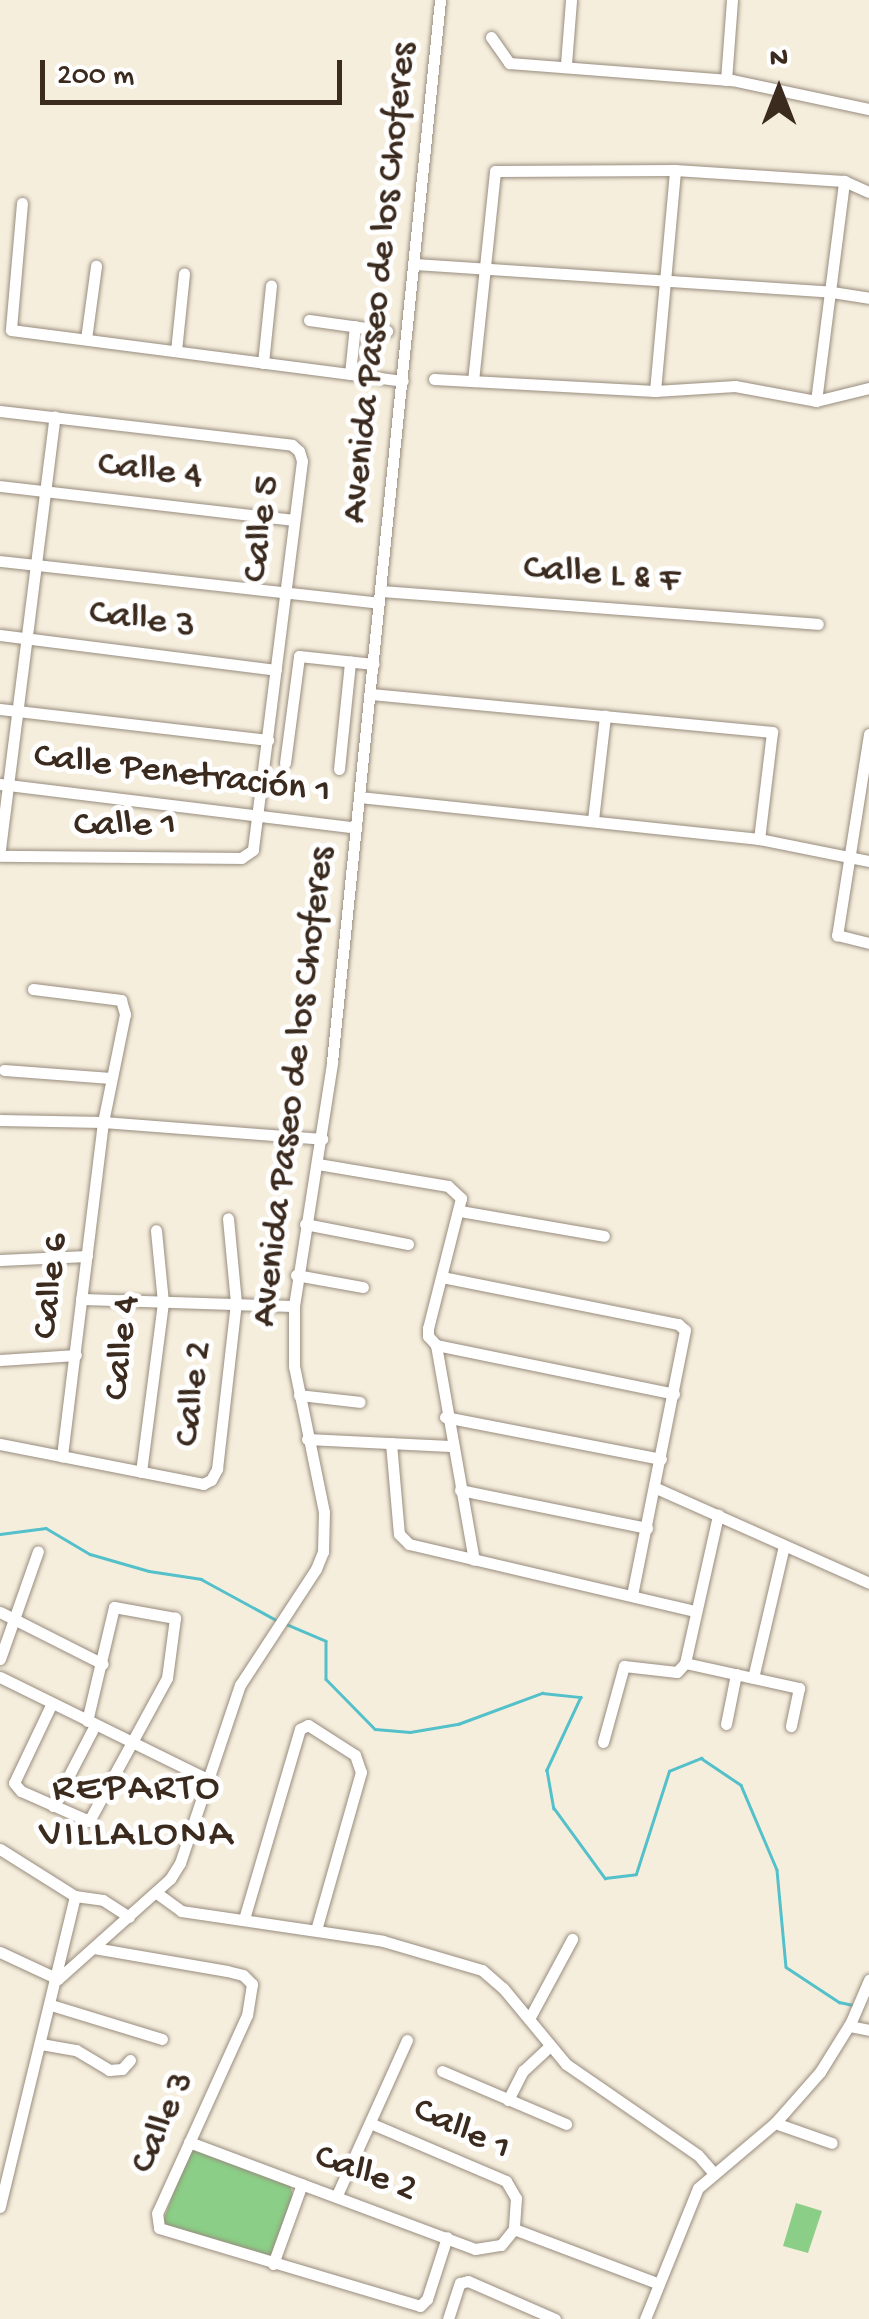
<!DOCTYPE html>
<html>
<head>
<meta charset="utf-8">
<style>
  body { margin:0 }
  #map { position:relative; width:869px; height:2319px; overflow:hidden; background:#f6eedd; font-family:"Gochi Hand",sans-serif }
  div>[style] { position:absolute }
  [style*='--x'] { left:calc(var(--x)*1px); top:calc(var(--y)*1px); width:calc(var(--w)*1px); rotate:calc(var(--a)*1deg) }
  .green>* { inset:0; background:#8bce87 }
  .stream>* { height:2.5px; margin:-1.25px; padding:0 1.25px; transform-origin:1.25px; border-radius:1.25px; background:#53c0ca }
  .roads { filter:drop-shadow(0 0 2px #988c7e) drop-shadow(0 0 2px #988c7e) }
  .minor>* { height:11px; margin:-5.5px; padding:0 5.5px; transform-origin:5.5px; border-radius:5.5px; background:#fff }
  span { translate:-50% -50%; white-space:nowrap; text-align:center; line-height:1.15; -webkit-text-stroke:10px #fff; paint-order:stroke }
  .street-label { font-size:38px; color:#3b2a1e }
  .neighbourhood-label { font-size:40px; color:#3b2a1e; letter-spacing:2.5px }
  .north { position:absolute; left:729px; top:40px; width:100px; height:100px; -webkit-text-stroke:8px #fff; paint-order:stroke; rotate:0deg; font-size:28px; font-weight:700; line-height:40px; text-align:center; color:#3b2a1e }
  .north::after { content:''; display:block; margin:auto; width:35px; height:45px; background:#3b2a1e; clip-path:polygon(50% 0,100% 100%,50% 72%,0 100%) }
  .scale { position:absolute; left:40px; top:60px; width:302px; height:45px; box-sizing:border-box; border:5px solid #3b2a1e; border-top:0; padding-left:12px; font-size:30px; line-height:35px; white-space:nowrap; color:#3b2a1e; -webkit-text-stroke:8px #fff; paint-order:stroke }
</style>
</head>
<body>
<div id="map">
  <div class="green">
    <i style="clip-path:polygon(194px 2150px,290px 2185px,293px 2195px,272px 2254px,268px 2257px,162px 2224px,187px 2156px)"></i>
    <i style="clip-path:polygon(796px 2203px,822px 2211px,808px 2253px,783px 2246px)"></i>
  </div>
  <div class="stream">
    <i style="--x:0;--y:1534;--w:46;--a:-7.4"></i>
    <i style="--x:46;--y:1528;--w:51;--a:30.6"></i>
    <i style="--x:90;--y:1554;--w:61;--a:16.1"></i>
    <i style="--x:149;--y:1571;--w:53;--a:8.7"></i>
    <i style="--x:201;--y:1579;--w:88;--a:28.6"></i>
    <i style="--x:286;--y:1624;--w:43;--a:23"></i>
    <i style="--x:326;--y:1641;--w:38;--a:90"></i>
    <i style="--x:326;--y:1679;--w:70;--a:45.6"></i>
    <i style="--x:375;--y:1729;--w:35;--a:5"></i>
    <i style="--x:410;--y:1732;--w:49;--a:-9.5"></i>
    <i style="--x:458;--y:1724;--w:90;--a:-20.3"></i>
    <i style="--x:542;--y:1693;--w:39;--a:6"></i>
    <i style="--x:581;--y:1697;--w:81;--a:115"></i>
    <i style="--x:547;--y:1770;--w:39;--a:80"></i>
    <i style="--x:554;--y:1808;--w:87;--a:53.9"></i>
    <i style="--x:605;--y:1878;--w:31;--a:-7"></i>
    <i style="--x:636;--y:1874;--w:108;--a:-72.2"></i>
    <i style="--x:669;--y:1771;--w:35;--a:-22"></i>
    <i style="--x:701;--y:1758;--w:48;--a:34"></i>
    <i style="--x:741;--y:1785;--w:92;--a:67"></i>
    <i style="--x:777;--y:1870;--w:97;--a:84.7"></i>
    <i style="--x:786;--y:1967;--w:64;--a:33.4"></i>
    <i style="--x:839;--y:2002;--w:14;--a:12"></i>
  </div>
  <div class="roads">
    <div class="minor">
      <i style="--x:491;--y:37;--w:32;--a:55"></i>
      <i style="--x:509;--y:63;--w:224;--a:4.4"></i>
      <i style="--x:732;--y:80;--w:140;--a:12"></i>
      <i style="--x:566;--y:64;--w:64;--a:-85.5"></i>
      <i style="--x:726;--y:80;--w:80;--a:-85.7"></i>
      <i style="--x:22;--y:203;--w:127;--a:95"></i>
      <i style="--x:11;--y:330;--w:395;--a:7.4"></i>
      <i style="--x:415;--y:264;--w:418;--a:3.8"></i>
      <i style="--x:832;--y:292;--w:37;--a:9"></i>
      <i style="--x:309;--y:320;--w:79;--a:8"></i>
      <i style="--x:86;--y:339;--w:74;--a:-82.2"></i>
      <i style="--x:176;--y:351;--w:78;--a:-84.1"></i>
      <i style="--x:263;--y:363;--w:78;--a:-84.1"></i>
      <i style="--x:350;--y:374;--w:48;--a:-84.1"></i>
      <i style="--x:434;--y:379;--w:221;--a:3.1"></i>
      <i style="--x:655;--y:391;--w:80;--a:-3.6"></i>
      <i style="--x:735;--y:386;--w:82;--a:10.5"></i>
      <i style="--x:816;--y:401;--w:55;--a:-13.8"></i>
      <i style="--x:473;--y:381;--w:211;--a:-84"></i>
      <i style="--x:495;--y:171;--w:180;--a:-0.3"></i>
      <i style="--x:675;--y:170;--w:169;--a:3.7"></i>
      <i style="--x:844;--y:181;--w:27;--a:24"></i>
      <i style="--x:655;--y:391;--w:222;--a:-84.8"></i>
      <i style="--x:816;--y:401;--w:222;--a:-82.7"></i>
      <i style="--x:0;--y:411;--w:294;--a:6.6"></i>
      <i style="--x:292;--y:445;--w:9;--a:41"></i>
      <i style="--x:299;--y:451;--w:10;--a:73"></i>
      <i style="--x:302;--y:461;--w:392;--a:97.2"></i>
      <i style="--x:253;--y:850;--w:14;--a:146"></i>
      <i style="--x:241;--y:858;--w:241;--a:-179.5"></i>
      <i style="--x:0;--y:486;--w:295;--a:6.6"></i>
      <i style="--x:0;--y:561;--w:380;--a:6.3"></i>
      <i style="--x:380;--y:591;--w:439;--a:4.3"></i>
      <i style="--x:0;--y:635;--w:278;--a:7.2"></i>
      <i style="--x:371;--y:694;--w:403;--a:5.4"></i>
      <i style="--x:772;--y:732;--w:108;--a:96.9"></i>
      <i style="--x:0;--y:709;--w:270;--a:6.6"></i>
      <i style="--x:869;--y:734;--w:204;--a:99"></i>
      <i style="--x:837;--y:935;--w:33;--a:14"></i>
      <i style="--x:285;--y:763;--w:108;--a:-82.5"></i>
      <i style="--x:299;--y:656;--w:75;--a:6.1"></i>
      <i style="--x:339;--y:769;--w:108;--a:-84.1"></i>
      <i style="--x:0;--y:784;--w:359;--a:7"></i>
      <i style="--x:360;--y:797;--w:401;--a:6"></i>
      <i style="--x:759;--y:839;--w:112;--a:11.3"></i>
      <i style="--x:593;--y:820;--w:105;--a:-83.4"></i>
      <i style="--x:0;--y:849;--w:436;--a:-82.8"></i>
      <i style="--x:33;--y:989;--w:89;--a:7.1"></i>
      <i style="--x:121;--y:1000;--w:15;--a:74"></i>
      <i style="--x:125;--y:1014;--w:110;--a:101.5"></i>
      <i style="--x:103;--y:1122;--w:337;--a:97"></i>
      <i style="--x:4;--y:1070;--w:107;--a:4.3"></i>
      <i style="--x:0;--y:1120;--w:103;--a:1.1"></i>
      <i style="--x:103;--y:1122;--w:220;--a:4.4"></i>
      <i style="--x:318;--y:1164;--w:132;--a:9.6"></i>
      <i style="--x:448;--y:1186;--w:18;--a:43"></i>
      <i style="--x:461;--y:1198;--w:134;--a:104.2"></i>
      <i style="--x:428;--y:1328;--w:8;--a:90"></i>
      <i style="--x:428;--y:1336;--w:12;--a:48"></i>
      <i style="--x:436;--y:1345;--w:243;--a:11.6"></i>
      <i style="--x:460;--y:1211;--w:146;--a:9.8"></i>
      <i style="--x:305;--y:1224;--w:105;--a:11"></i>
      <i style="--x:0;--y:1260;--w:87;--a:-2.6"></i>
      <i style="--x:296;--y:1275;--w:68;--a:10.2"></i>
      <i style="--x:442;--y:1277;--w:241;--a:11.3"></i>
      <i style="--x:678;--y:1324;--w:9;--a:41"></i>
      <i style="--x:685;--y:1330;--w:270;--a:101.3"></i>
      <i style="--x:81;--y:1299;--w:213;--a:1.9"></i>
      <i style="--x:436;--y:1345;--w:218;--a:80"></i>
      <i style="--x:0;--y:1360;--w:76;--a:-3.8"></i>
      <i style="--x:299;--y:1395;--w:61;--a:6.5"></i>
      <i style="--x:445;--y:1417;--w:220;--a:11"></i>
      <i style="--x:307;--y:1439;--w:143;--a:2.8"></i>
      <i style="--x:391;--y:1443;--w:91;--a:85"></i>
      <i style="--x:399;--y:1534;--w:14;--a:45"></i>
      <i style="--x:409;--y:1544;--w:294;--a:13.2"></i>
      <i style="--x:0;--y:1444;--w:207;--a:11.1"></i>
      <i style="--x:203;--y:1484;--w:9;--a:-27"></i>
      <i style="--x:211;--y:1480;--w:13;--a:-61"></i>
      <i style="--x:217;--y:1469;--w:167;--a:-83.5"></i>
      <i style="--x:236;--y:1303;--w:85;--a:-95.4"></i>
      <i style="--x:141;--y:1472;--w:171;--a:-82.6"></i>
      <i style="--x:163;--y:1302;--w:72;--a:-95.6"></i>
      <i style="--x:656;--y:1488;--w:233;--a:24"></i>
      <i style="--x:460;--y:1490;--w:191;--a:11.5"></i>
      <i style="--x:0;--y:1612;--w:115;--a:26.8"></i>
      <i style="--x:0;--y:1659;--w:114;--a:-70.6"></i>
      <i style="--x:685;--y:1663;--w:117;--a:12.4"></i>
      <i style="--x:799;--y:1688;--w:39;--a:102"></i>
      <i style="--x:0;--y:1677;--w:233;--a:26.2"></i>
      <i style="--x:753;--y:1678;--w:136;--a:-76.8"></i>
      <i style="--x:51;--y:1705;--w:86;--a:115.4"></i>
      <i style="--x:14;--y:1783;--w:11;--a:49"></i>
      <i style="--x:21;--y:1791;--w:74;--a:23.8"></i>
      <i style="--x:89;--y:1821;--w:163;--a:-61.4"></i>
      <i style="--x:167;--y:1678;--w:61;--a:-82.4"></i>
      <i style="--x:175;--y:1618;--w:62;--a:-169.8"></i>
      <i style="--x:114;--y:1607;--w:117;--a:103.3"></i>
      <i style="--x:726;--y:1724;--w:51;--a:-78.7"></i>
      <i style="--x:603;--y:1742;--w:79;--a:-74.6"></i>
      <i style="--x:624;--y:1666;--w:53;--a:6.5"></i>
      <i style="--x:677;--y:1672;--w:12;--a:-48"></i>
      <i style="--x:685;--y:1663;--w:152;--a:-77.4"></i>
      <i style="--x:53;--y:1806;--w:91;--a:-62.6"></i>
      <i style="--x:0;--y:1849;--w:89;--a:32.1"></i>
      <i style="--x:75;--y:1896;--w:320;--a:103.6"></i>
      <i style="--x:158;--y:1894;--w:29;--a:36"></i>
      <i style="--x:181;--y:1911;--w:204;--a:8.4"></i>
      <i style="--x:383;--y:1941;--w:103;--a:16.3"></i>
      <i style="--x:482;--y:1970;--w:28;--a:41"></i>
      <i style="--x:503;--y:1988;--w:99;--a:50.3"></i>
      <i style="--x:566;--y:2064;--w:160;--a:34.6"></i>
      <i style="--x:698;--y:2155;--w:23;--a:49"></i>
      <i style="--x:75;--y:1896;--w:28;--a:8"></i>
      <i style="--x:103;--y:1900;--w:31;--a:33"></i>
      <i style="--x:244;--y:1919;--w:198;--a:-73.6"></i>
      <i style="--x:300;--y:1729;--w:9;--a:-27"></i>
      <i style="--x:308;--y:1725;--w:56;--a:32.6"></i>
      <i style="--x:355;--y:1755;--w:18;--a:71"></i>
      <i style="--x:361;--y:1772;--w:164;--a:105.9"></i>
      <i style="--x:94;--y:1948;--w:135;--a:9.8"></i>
      <i style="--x:227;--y:1971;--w:16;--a:14"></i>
      <i style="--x:243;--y:1975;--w:13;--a:45"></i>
      <i style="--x:252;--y:1984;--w:31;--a:99"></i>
      <i style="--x:247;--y:2015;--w:217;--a:114.4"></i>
      <i style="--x:157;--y:2213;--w:15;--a:82"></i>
      <i style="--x:159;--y:2228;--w:272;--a:16.6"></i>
      <i style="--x:420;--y:2306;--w:10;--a:-45"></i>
      <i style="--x:427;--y:2299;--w:65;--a:-72.1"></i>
      <i style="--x:0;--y:1952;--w:64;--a:25"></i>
      <i style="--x:58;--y:1979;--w:150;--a:-41.8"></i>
      <i style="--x:170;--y:1879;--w:19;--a:-58"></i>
      <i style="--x:180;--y:1863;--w:188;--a:-71.4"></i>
      <i style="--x:240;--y:1685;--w:139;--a:-56.8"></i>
      <i style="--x:316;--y:1569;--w:18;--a:-68"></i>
      <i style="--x:323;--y:1552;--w:40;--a:-88.6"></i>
      <i style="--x:324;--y:1512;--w:149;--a:-101.6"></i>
      <i style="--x:294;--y:1366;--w:60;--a:-90"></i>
      <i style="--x:294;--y:1306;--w:247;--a:-81.1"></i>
      <i style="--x:332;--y:1062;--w:1067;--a:-84.19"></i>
      <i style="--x:51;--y:2005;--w:116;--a:17"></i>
      <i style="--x:529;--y:2019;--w:91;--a:-61.7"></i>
      <i style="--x:849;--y:2026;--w:20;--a:11"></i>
      <i style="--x:41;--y:2044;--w:36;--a:10"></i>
      <i style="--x:76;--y:2050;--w:39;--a:31"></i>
      <i style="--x:109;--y:2070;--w:13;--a:-4"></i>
      <i style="--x:122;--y:2069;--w:12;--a:-48"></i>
      <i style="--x:442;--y:2071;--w:135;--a:23.1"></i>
      <i style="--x:508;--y:2100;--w:33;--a:-63"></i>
      <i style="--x:523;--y:2071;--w:35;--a:-43"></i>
      <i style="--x:370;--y:2123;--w:148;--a:23.1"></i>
      <i style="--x:506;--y:2181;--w:20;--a:60"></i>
      <i style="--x:516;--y:2198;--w:31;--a:94"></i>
      <i style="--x:514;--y:2229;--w:153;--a:20.7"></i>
      <i style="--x:775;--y:2123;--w:60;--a:19.3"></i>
      <i style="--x:189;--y:2142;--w:305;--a:20.5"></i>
      <i style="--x:475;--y:2249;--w:26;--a:-9"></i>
      <i style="--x:501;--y:2245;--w:21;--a:-51"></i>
      <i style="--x:337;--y:2195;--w:170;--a:-65.7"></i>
      <i style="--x:273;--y:2264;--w:85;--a:-70.1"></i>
      <i style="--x:448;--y:2319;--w:38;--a:-72"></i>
      <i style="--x:460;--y:2283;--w:8;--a:-14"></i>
      <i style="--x:468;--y:2281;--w:95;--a:23.6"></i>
      <i style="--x:645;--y:2319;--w:141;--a:-68"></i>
      <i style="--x:698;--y:2188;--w:101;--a:-40.2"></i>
      <i style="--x:775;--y:2123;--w:68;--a:-48.6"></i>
      <i style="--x:820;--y:2072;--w:59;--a:-58.2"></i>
      <i style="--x:851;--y:2022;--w:46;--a:-66.8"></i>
    </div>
  </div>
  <div class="street-label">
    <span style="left:381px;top:283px;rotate:-84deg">Avenida Paseo de los Choferes</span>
    <span style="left:150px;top:472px;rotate:7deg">Calle 4</span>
    <span style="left:263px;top:529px;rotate:-83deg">Calle 5</span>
    <span style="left:601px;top:576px;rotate:5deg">Calle L &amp; F</span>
    <span style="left:142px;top:621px;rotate:8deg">Calle 3</span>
    <span style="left:182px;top:776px;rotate:7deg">Calle Penetración 1</span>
    <span style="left:125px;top:827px">Calle 1</span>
    <span style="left:295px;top:1087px;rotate:-83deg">Avenida Paseo de los Choferes</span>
    <span style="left:53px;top:1286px;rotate:-84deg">Calle 6</span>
    <span style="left:124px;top:1348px;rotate:-84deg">Calle 4</span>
    <span style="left:195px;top:1394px;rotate:-83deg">Calle 2</span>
    <span style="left:164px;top:2123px;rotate:-66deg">Calle 3</span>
    <span style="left:461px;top:2131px;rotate:25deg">Calle 1</span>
    <span style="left:365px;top:2175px;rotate:20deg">Calle 2</span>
  </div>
  <div class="neighbourhood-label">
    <span style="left:137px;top:1813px">REPARTO<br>VILLALONA</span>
  </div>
  <div class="north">N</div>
  <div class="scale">200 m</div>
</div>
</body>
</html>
